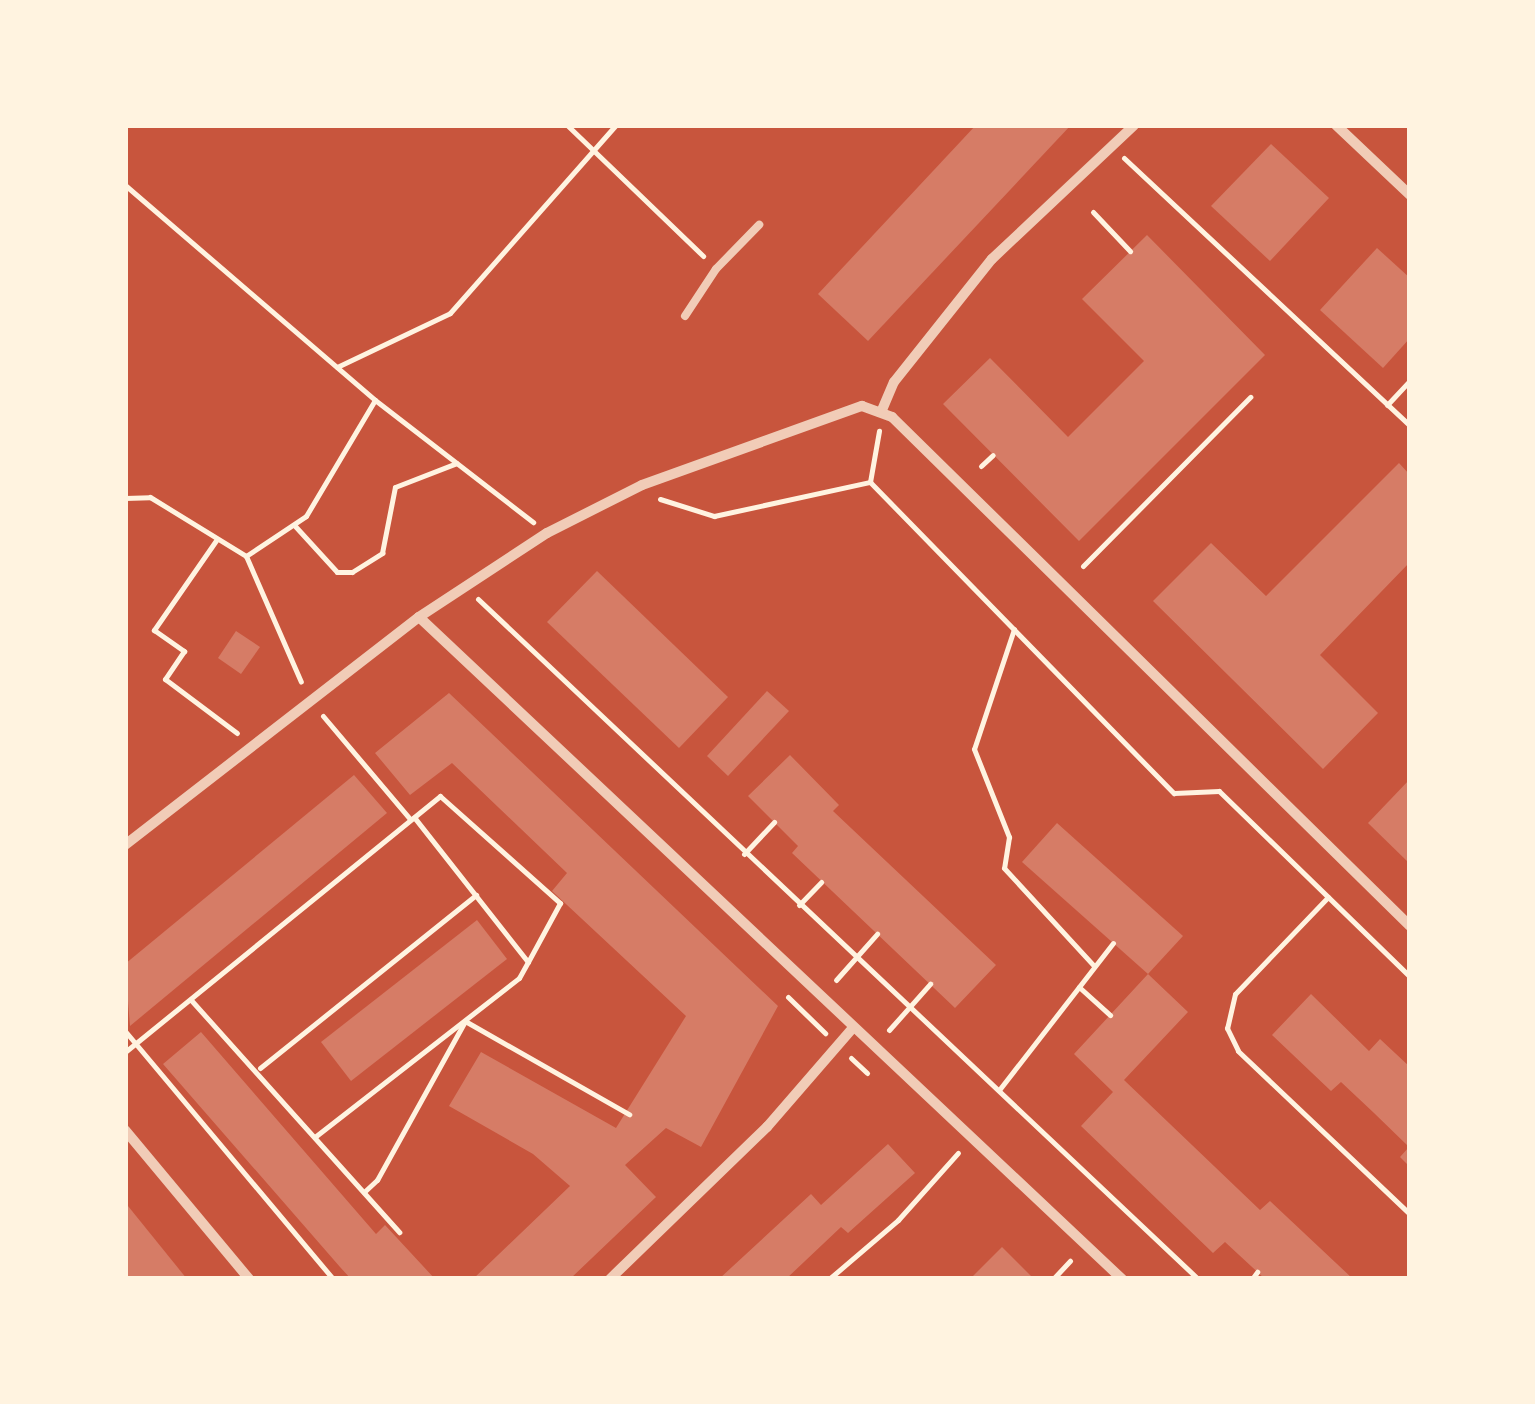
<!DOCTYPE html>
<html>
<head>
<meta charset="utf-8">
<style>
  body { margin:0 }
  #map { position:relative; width:1535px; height:1404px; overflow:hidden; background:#c8553d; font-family:"Fira Sans Condensed",sans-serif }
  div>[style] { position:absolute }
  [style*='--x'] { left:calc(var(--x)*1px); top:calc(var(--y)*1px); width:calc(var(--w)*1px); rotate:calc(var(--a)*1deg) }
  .building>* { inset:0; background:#d67c66 }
  .path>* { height:5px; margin:-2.5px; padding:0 2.5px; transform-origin:2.5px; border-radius:2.5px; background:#fff3e0 }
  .service>* { height:8px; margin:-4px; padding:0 4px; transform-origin:4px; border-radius:4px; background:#f1ccb7 }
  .minor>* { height:10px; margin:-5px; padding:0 5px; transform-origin:5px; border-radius:5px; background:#f1ccb7 }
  span { translate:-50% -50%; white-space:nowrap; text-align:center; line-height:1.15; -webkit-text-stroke:9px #fff3e0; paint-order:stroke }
  .frame { position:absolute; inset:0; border:128px solid #fff3e0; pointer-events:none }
</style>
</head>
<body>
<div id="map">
  <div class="building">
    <i style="clip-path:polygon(976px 125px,1071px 125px,868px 341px,818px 294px)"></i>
    <i style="clip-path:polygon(1271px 144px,1329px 198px,1270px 261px,1211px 206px)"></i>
    <i style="clip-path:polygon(1147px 235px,1265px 355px,1079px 541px,943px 404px,990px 358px,1068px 437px,1144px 361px,1082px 299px)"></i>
    <i style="clip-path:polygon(1377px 248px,1410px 278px,1410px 338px,1383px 368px,1320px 310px)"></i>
    <i style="clip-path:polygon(1399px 463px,1410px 475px,1410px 562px,1320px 655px,1378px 713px,1323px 769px,1153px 601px,1211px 543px,1266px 596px)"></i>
    <i style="clip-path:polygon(597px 571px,728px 697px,679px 748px,547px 622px)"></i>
    <i style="clip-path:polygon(236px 631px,260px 647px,241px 674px,218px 658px)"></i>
    <i style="clip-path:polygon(767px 691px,789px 711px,728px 776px,707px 756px)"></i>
    <i style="clip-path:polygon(449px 693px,778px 1006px,701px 1147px,666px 1128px,625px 1165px,656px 1197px,570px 1279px,473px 1279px,570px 1186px,533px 1154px,449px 1106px,481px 1052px,616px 1128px,686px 1016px,552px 891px,567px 873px,452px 763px,410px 795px,375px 753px)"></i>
    <i style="clip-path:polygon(790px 755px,839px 805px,833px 811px,996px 965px,955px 1008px,792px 853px,798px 846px,748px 796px)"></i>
    <i style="clip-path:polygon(354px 775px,387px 813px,130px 1026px,125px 964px)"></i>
    <i style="clip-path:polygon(1410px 779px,1410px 864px,1368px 823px)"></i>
    <i style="clip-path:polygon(1057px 823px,1183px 936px,1148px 974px,1022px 862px)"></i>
    <i style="clip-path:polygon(477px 920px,507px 959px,351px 1081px,321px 1042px)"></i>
    <i style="clip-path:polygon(1148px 974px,1188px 1012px,1124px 1080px,1260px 1210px,1270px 1201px,1353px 1279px,1265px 1279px,1225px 1242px,1213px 1253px,1081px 1126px,1113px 1092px,1074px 1054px)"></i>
    <i style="clip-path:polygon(1311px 994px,1369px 1051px,1380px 1039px,1410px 1067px,1410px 1167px,1400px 1157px,1409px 1147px,1374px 1113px,1341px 1082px,1331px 1091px,1272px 1035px)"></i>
    <i style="clip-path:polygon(201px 1032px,376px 1234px,385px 1225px,435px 1279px,351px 1279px,340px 1267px,163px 1064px)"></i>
    <i style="clip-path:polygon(888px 1144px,915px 1173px,848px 1233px,841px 1227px,786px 1279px,719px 1279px,811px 1194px,821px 1205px)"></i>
    <i style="clip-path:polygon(128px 1206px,187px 1279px,125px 1279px)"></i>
    <i style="clip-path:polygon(1002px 1247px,1034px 1279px,970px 1279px)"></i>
  </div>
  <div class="path">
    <i style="--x:567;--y:125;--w:189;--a:43.9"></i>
    <i style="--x:1124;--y:158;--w:392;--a:43.1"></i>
    <i style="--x:125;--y:185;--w:330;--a:40.7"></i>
    <i style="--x:375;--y:400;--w:200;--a:37.7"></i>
    <i style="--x:1093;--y:212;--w:54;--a:46.5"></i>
    <i style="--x:337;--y:367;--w:125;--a:-25.5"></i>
    <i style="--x:450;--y:313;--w:251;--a:-48.6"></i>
    <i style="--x:1387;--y:405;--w:34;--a:-47"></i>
    <i style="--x:981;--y:466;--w:16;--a:-43"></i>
    <i style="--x:870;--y:482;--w:52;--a:-80"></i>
    <i style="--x:125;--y:498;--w:25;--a:-2"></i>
    <i style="--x:150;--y:497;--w:113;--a:31.6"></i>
    <i style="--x:246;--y:556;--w:72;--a:-33.7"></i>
    <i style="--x:306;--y:516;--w:135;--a:-59.3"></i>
    <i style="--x:660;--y:499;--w:57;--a:17.5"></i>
    <i style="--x:714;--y:516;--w:160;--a:-12.3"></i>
    <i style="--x:870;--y:482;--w:435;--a:45.7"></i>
    <i style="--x:1174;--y:793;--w:45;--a:-2.5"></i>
    <i style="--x:1219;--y:791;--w:267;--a:44.2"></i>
    <i style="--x:295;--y:526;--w:62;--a:47.6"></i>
    <i style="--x:337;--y:572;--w:15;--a:0"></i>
    <i style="--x:352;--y:572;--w:36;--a:-32"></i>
    <i style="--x:382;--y:553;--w:67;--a:-78.9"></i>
    <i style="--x:395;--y:487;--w:66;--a:-21.2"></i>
    <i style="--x:217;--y:539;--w:111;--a:124.7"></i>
    <i style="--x:154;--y:630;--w:37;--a:35"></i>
    <i style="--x:184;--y:651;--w:34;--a:124"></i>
    <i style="--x:165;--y:679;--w:90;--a:36.9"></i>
    <i style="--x:246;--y:556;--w:137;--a:66.4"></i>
    <i style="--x:1083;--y:566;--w:238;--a:-45.3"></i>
    <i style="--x:478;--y:599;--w:990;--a:43.36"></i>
    <i style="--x:1014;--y:629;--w:126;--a:108.4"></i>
    <i style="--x:974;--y:749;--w:95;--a:68.3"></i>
    <i style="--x:1009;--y:837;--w:31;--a:99"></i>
    <i style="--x:1004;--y:868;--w:133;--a:47.4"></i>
    <i style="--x:323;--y:716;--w:135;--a:49.8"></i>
    <i style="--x:744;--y:854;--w:44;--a:-46.8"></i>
    <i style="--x:1328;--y:897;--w:134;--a:133.8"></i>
    <i style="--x:1235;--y:994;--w:35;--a:103"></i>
    <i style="--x:1227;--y:1028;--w:25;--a:64"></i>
    <i style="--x:1238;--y:1051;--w:237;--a:43.5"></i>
    <i style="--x:799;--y:905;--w:32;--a:-46"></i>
    <i style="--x:836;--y:980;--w:62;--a:-48.3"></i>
    <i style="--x:1079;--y:987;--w:42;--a:42.1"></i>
    <i style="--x:788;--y:997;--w:52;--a:44.2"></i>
    <i style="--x:191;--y:1000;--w:312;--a:48.1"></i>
    <i style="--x:889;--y:1030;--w:62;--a:-48.3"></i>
    <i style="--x:125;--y:1031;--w:324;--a:50"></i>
    <i style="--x:125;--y:1052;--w:406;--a:-39.1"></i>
    <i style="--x:440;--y:796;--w:161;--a:41.7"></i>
    <i style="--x:560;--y:903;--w:67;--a:118.5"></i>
    <i style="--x:851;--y:1058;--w:22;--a:43"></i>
    <i style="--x:260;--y:1068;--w:277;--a:-38.7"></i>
    <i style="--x:999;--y:1090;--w:186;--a:-52.2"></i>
    <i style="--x:316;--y:1136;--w:257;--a:-37.9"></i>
    <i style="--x:519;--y:978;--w:18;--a:-61"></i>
    <i style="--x:528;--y:962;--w:184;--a:-128.2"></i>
    <i style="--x:364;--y:1192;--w:18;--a:-43"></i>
    <i style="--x:377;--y:1180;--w:182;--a:-61"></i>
    <i style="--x:465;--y:1021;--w:189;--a:29.6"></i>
    <i style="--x:829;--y:1279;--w:91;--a:-40.5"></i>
    <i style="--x:898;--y:1220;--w:90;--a:-48.2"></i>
    <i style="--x:1053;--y:1279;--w:25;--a:-47"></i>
    <i style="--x:1252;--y:1279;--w:9;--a:-54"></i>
  </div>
  <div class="service">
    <i style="--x:685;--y:316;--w:56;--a:-56.6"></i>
    <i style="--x:716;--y:269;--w:62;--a:-45.7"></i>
  </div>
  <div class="minor">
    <i style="--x:1336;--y:125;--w:102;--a:43.4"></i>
    <i style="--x:882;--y:410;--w:30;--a:-67"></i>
    <i style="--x:894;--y:382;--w:157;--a:-51.5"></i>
    <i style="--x:992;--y:259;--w:195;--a:-43.3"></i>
    <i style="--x:419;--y:617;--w:966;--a:43.28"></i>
    <i style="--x:125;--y:845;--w:372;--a:-37.8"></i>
    <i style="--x:419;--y:617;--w:153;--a:-33.3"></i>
    <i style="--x:547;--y:533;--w:106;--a:-26.8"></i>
    <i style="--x:642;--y:485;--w:234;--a:-19.8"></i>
    <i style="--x:862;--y:406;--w:32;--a:20"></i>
    <i style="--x:892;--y:417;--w:726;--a:44.5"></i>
    <i style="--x:125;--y:1130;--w:194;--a:50.2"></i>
    <i style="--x:610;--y:1279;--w:219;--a:-44.1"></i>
    <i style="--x:767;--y:1127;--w:130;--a:-49.1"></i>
  </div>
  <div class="frame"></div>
</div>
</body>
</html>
